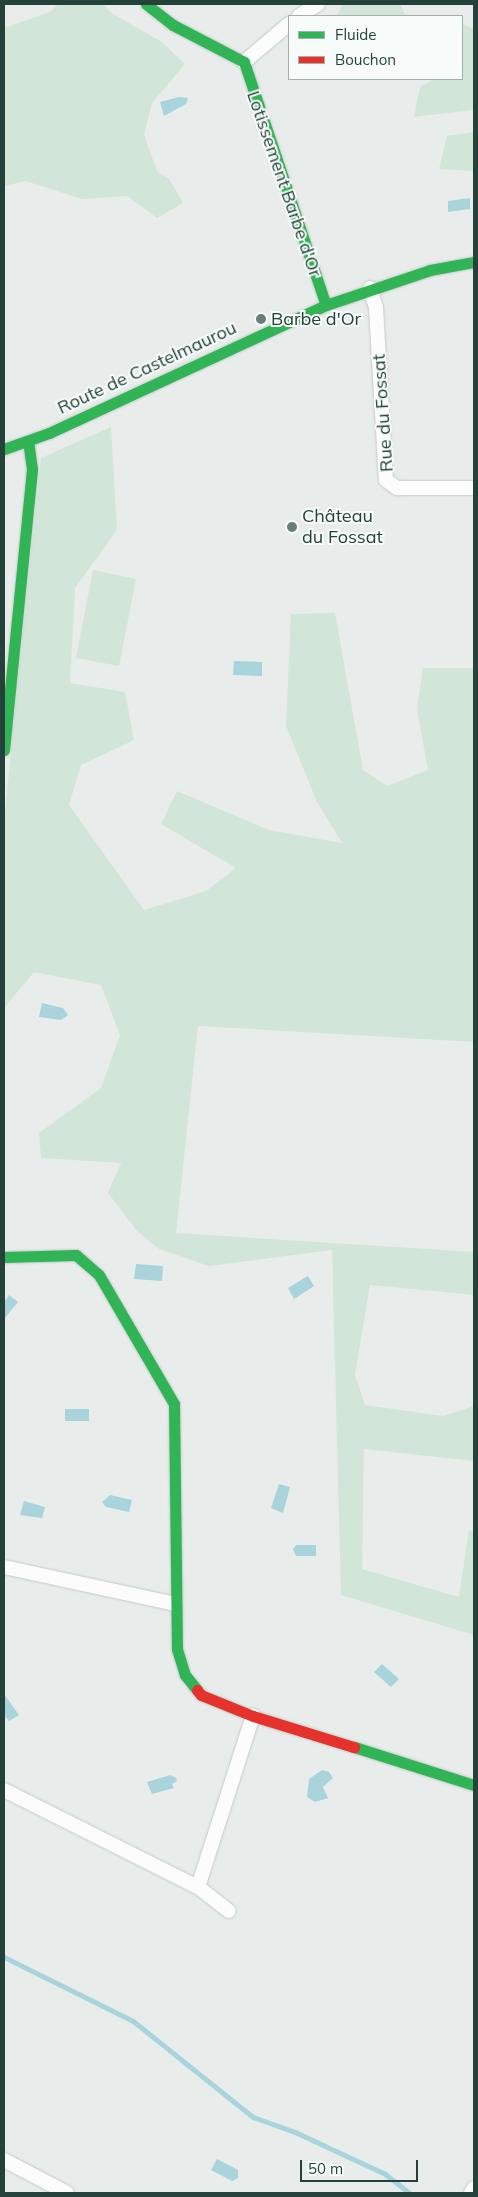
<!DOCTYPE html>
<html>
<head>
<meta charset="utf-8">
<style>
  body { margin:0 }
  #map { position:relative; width:478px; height:2197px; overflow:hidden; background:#e8edeb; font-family:Mulish,sans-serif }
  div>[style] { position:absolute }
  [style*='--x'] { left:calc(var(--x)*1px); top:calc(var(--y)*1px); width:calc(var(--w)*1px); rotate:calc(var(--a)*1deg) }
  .green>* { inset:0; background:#d1e6d8 }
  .water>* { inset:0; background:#a9d4db }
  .stream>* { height:5px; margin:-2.5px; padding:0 2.5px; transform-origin:2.5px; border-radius:2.5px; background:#a9d4db }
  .roads { filter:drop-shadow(0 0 1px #c5cac8) drop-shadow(0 0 1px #c5cac8) }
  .street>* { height:14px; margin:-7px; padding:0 7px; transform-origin:7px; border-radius:7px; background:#fcfcfc }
  .fast>* { height:11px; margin:-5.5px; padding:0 5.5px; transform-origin:5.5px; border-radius:5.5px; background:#30b455 }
  .jam>* { height:11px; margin:-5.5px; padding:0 5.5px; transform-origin:5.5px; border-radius:5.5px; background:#e5322d }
  .dots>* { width:14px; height:14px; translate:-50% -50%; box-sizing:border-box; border:2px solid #f7fbf9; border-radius:50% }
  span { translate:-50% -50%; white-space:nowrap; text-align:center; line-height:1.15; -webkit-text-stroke:4px #f7fbf9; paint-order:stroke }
  .street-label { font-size:18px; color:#24423a }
  .poi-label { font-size:18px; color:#24423a }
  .left { translate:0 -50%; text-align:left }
  .frame { position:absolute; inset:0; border:5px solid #24423a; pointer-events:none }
  .legend { position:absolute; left:288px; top:15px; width:175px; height:65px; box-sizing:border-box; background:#f7fbf9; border:1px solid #a3b1ad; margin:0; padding:6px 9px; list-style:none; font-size:15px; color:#24423a }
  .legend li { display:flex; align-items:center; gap:10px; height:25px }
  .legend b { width:25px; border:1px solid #a3b1ad }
  .scale { position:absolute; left:300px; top:2160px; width:118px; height:22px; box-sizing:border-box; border:2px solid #24423a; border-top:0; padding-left:6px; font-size:15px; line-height:18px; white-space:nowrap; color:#24423a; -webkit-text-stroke:4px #f7fbf9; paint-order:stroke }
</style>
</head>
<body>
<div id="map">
  <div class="green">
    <i style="clip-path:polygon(58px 4px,103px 4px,110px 12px,162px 42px,185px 64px,152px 103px,144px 135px,157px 171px,170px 180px,183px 203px,157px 218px,127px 196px,82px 199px,26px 181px,4px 186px,4px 28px,50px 12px)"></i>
    <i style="clip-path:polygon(342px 4px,400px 4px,406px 16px,337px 16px)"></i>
    <i style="clip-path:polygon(462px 24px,474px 29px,474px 110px,414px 117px,420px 87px,434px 79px,462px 79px)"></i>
    <i style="clip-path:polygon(474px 132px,474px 171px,439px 169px,447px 136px)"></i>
    <i style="clip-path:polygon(111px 427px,117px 530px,75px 588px,70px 683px,125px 692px,134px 740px,81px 765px,69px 805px,144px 910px,206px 891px,236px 868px,161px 824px,177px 791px,269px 830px,342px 843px,317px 802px,286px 726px,291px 614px,335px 613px,363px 770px,387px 786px,428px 770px,417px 709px,423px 668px,474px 668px,474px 1042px,198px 1026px,176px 1233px,474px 1252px,474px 1295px,370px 1285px,355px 1375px,365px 1405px,443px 1416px,474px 1406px,474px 1461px,364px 1449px,362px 1569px,459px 1597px,469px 1530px,474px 1532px,474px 1635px,341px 1595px,332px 1250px,209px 1266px,159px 1249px,137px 1231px,108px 1193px,121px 1163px,41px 1158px,39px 1133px,101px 1088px,120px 1035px,101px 985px,34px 972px,4px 1008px,4px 821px,41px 458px)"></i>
    <i style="clip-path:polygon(93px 570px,136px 579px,119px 666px,76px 658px)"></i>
  </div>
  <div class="water">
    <i style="clip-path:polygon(179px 97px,188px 98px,186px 104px,164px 116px,160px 102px)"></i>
    <i style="clip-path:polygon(470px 198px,470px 209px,448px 212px,448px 201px)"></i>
    <i style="clip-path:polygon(234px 661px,262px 662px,262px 676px,233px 675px)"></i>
    <i style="clip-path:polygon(42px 1003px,63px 1008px,68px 1015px,61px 1020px,39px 1017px)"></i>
    <i style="clip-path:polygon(136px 1264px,163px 1266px,162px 1281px,134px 1279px)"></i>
    <i style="clip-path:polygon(308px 1276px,314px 1286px,294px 1299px,288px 1288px)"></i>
    <i style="clip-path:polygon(9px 1295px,18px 1302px,5px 1318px,4px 1302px)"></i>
    <i style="clip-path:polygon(65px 1409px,89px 1409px,89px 1421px,65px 1421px)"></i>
    <i style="clip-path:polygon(279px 1484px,290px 1487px,283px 1513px,271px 1508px)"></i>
    <i style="clip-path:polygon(110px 1495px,132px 1500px,129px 1512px,106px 1507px,102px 1502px)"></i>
    <i style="clip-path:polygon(24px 1501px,45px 1507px,42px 1518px,20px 1515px)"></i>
    <i style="clip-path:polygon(296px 1545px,316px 1545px,316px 1556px,296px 1556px,293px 1549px)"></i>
    <i style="clip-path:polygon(382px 1664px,399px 1679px,391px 1687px,374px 1672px)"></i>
    <i style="clip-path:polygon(4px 1694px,19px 1715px,9px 1721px,4px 1715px)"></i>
    <i style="clip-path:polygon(322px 1770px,329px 1772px,333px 1778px,323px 1787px,328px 1798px,315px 1802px,307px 1797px,309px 1779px)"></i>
    <i style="clip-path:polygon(170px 1775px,176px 1778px,177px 1781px,172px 1784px,174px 1788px,152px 1794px,147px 1782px)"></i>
    <i style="clip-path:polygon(217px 2159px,238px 2170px,238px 2178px,232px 2181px,211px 2170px)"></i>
  </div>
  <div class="stream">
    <i style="--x:4;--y:1957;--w:144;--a:26.4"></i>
    <i style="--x:133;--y:2021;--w:154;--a:38.7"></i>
    <i style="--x:253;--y:2117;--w:45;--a:19.7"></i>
    <i style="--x:295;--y:2132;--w:99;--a:25"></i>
    <i style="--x:385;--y:2174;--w:31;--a:38"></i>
  </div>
  <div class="roads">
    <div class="street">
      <i style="--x:299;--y:16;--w:22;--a:-32"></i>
      <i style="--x:244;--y:62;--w:59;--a:-40.2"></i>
      <i style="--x:370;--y:288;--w:21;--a:73"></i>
      <i style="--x:376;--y:308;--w:172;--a:86.7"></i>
      <i style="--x:386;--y:480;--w:14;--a:36"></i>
      <i style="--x:397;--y:488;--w:77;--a:0"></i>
      <i style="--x:4;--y:1567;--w:175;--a:12.2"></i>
      <i style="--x:4;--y:1790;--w:217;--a:26.6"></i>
      <i style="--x:198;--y:1887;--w:39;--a:38"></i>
      <i style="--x:198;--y:1887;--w:180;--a:-72.2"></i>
      <i style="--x:4;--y:2160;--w:71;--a:27.6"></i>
      <i style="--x:471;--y:2193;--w:6;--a:-59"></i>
    </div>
    <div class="fast">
      <i style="--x:146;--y:4;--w:34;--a:38"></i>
      <i style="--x:173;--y:25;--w:80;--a:27.5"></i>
      <i style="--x:244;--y:62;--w:256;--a:71.4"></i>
      <i style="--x:4;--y:449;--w:48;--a:-19.6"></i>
      <i style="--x:49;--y:433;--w:305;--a:-24.8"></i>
      <i style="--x:326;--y:305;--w:110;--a:-18.6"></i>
      <i style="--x:430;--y:270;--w:45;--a:-10.3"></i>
      <i style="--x:4;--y:750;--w:282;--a:-84.3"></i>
      <i style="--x:32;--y:469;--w:27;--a:-98"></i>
      <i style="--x:4;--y:1257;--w:72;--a:-1.6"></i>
      <i style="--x:76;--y:1255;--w:30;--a:41"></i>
      <i style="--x:99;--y:1275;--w:149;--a:59.8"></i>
      <i style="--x:174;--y:1404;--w:245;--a:89.3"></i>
      <i style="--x:177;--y:1649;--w:27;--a:73"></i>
      <i style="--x:185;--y:1675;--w:19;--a:51"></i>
      <i style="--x:354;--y:1747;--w:126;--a:17.6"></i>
    </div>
    <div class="jam">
      <i style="--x:197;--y:1690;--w:6;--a:51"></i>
      <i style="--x:201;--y:1695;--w:56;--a:22"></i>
      <i style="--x:253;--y:1716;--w:106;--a:17.1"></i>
    </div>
  </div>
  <div class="dots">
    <i style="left:261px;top:319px;background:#697e78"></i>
    <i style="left:292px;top:527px;background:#697e78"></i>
  </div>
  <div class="street-label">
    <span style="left:284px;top:184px;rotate:71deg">Lotissement Barbe d'Or</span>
    <span style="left:147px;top:368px;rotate:-25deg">Route de Castelmaurou</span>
    <span style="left:383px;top:413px;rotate:-94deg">Rue du Fossat</span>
  </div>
  <div class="poi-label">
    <span class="left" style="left:271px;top:319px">Barbe d'Or</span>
    <span class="left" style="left:302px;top:527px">Château<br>du Fossat</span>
  </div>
  <div class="frame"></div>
  <ul class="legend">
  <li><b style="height:6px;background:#30b455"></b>Fluide</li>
  <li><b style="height:6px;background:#e5322d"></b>Bouchon</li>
  </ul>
  <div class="scale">50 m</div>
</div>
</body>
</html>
